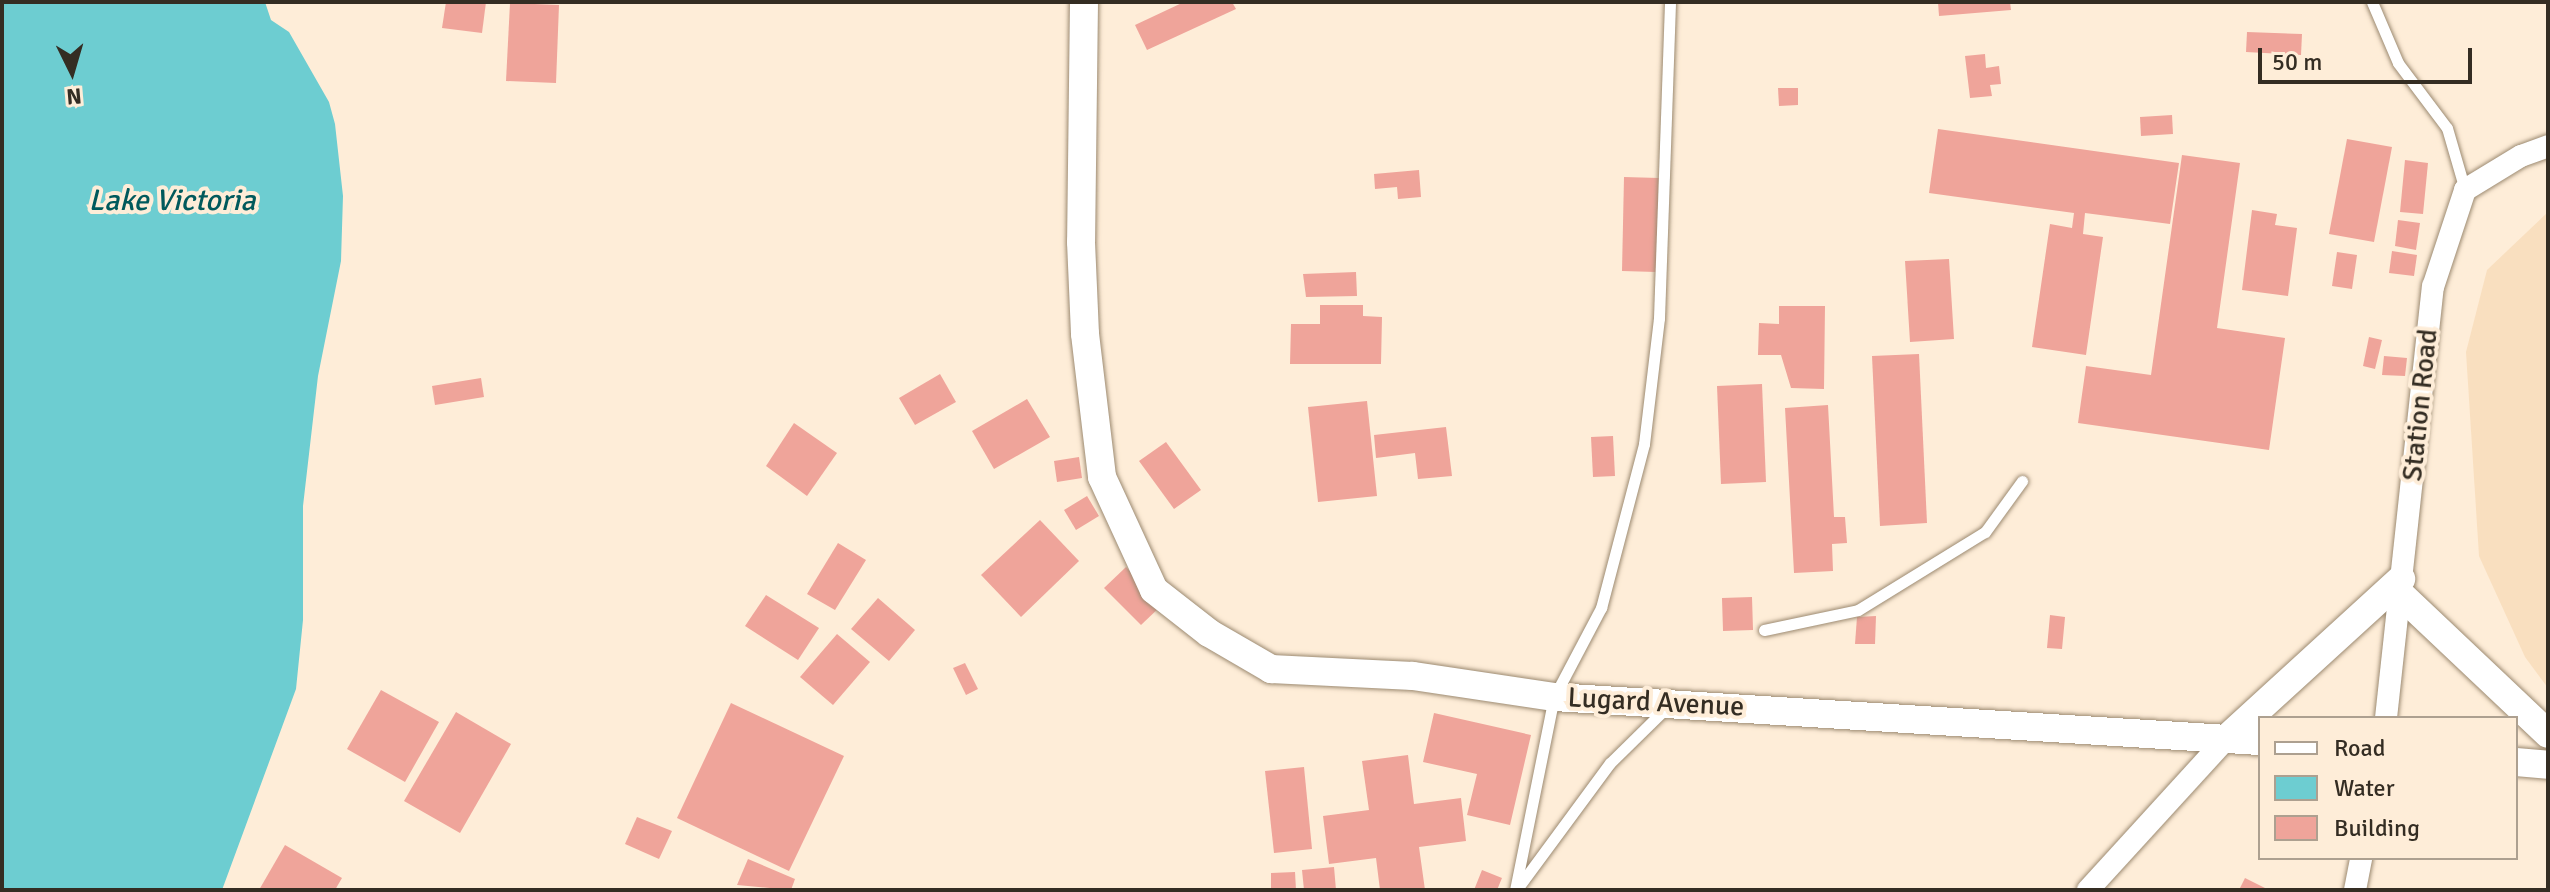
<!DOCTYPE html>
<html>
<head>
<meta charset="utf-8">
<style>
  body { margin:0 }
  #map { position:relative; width:2550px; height:892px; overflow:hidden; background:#feedd8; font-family:Signika,sans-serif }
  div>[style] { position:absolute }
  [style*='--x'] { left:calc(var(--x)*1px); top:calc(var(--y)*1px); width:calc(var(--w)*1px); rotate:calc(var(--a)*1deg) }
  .built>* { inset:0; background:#f9dfbf }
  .water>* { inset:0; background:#6dcdd1 }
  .building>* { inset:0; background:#efa49a }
  .roads { filter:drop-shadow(0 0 2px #9c8a71) drop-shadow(0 0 2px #9c8a71) }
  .service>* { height:11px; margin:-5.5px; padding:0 5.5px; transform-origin:5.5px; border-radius:5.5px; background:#fff }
  .minor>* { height:22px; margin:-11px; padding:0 11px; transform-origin:11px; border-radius:11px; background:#fff }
  .tertiary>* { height:28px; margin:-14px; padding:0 14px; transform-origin:14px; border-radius:14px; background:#fff }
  span { translate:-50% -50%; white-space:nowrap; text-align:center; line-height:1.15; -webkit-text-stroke:8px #feedd8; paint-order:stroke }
  .street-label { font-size:28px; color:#342d23 }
  .water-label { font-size:30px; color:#00595c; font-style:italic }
  .frame { position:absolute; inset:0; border:4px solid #342d23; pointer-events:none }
  .legend { position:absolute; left:2258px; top:716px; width:260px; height:144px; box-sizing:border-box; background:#feedd8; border:2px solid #ada090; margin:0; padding:10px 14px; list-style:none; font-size:24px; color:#342d23 }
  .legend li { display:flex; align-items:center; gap:16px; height:40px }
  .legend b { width:40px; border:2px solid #ada090 }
  .north { position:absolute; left:32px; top:32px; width:80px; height:80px; -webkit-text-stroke:6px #feedd8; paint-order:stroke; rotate:175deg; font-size:22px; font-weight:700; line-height:32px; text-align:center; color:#342d23 }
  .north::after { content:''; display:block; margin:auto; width:28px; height:36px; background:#342d23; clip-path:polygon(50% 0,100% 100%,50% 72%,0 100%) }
  .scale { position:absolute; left:2258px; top:48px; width:214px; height:36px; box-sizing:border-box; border:4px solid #342d23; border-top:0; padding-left:10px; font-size:24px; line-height:28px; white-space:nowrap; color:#342d23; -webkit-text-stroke:6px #feedd8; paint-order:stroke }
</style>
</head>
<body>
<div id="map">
  <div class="built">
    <i style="clip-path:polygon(2548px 212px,2548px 688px,2525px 657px,2479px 556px,2466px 352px,2487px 270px)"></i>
  </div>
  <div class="water">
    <i style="clip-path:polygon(2px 2px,265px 2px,271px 20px,289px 32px,329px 102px,335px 124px,343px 196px,341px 261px,318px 376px,303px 506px,303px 620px,296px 689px,222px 890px,2px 890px)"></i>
  </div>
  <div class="building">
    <i style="clip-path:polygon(446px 2px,486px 2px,482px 33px,442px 28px)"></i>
    <i style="clip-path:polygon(1184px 2px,1232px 2px,1236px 9px,1147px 50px,1135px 25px)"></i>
    <i style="clip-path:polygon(1938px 2px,2010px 2px,2011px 10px,1939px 16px)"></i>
    <i style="clip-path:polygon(510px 3px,559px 5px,556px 83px,506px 81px)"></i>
    <i style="clip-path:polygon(2247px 32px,2302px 34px,2301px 55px,2246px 52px)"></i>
    <i style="clip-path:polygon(1985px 54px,1986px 68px,1999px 66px,2001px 84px,1990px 85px,1992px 96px,1970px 98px,1965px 56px)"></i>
    <i style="clip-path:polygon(1778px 88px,1798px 88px,1798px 105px,1779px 106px)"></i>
    <i style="clip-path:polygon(2172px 115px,2173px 134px,2141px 136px,2140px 117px)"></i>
    <i style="clip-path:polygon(1938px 129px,2179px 163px,2170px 224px,2085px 213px,2083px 234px,2103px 237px,2086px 355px,2032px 347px,2050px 224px,2072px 228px,2074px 213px,1929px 193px)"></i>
    <i style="clip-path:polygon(2347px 139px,2392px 147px,2374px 242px,2329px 234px)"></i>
    <i style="clip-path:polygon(2182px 155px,2240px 163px,2217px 328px,2285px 338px,2269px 450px,2078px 423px,2086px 366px,2151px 375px)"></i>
    <i style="clip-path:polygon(2405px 160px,2428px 163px,2423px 214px,2400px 212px)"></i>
    <i style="clip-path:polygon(1419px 170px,1421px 197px,1398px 199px,1397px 187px,1375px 189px,1374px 174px)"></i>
    <i style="clip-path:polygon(1624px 177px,1659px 178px,1656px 272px,1622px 271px)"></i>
    <i style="clip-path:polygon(2252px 210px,2277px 214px,2275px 225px,2297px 228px,2288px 296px,2242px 290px)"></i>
    <i style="clip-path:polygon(2398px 220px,2420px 223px,2416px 250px,2395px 246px)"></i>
    <i style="clip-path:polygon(2392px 251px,2417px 255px,2414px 276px,2389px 273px)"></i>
    <i style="clip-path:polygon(2337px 252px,2357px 255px,2352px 289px,2332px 286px)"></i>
    <i style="clip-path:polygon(1949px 259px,1954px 339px,1910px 342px,1905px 261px)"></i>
    <i style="clip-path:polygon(1356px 272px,1357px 296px,1306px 297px,1303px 274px)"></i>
    <i style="clip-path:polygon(1320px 305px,1363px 305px,1363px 316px,1382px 317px,1381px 364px,1290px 364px,1291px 324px,1320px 324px)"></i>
    <i style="clip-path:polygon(1779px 306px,1825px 306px,1824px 389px,1791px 388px,1781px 355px,1758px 355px,1759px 323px,1779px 324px)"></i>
    <i style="clip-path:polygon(2369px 337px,2382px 340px,2375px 369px,2363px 366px)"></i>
    <i style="clip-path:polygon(1919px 354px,1927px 523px,1880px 526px,1872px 356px)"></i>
    <i style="clip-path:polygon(2384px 356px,2407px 358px,2405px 376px,2382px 375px)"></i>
    <i style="clip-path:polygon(940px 374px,956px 402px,915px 425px,899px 398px)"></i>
    <i style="clip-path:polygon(481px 378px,484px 397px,435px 405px,432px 386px)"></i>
    <i style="clip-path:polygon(1762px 384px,1766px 482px,1721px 484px,1717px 386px)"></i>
    <i style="clip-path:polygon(1027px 399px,1050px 437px,994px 469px,972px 431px)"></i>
    <i style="clip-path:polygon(1367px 401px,1377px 496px,1318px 502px,1308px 407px)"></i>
    <i style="clip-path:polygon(1828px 405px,1834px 517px,1845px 517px,1847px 543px,1832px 544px,1833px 571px,1794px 573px,1785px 408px)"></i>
    <i style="clip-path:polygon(794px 423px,837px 453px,807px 496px,766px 466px)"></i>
    <i style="clip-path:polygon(1446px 427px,1452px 476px,1418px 479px,1415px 453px,1376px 458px,1374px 435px)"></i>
    <i style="clip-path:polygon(1613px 436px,1615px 476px,1593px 477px,1591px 437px)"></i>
    <i style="clip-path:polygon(1166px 442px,1201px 490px,1174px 509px,1139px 461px)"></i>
    <i style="clip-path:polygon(1079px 457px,1082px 478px,1057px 482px,1054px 461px)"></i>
    <i style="clip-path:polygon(1087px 496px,1099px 516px,1076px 530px,1064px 510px)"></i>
    <i style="clip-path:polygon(1040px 520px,1079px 561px,1021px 617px,981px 575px)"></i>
    <i style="clip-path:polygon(838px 543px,866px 560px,835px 610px,807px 594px)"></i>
    <i style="clip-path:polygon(1126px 567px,1162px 605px,1141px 625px,1104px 588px)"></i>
    <i style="clip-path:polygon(766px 595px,819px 628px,798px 660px,745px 626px)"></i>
    <i style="clip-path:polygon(1752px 597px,1753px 630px,1723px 631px,1722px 598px)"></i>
    <i style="clip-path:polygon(878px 598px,915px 630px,889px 661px,851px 629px)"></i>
    <i style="clip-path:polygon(2050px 615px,2065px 617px,2062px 649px,2047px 648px)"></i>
    <i style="clip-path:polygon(1876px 616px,1875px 644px,1855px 644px,1857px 617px)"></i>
    <i style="clip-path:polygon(837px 634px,870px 662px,833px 705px,800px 677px)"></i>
    <i style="clip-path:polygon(965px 663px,978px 689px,966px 695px,953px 668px)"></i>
    <i style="clip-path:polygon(381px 690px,439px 722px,405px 782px,347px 749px)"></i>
    <i style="clip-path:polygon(731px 703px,844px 756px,789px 871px,677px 818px)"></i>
    <i style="clip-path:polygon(456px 712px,511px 744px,460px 833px,404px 801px)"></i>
    <i style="clip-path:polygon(1434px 713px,1531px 735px,1510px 825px,1467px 815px,1477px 774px,1423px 762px)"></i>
    <i style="clip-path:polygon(1408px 755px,1414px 804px,1461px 798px,1466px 841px,1419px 847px,1425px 890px,1380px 890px,1376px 858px,1329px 864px,1323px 816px,1369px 810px,1362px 761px)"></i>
    <i style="clip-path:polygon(1304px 767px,1312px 849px,1274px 853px,1265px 771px)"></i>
    <i style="clip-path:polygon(637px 817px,672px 831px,659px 859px,625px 844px)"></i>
    <i style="clip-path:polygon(285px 845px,342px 878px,335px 890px,259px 890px)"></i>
    <i style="clip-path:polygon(748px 859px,795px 879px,791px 890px,737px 885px)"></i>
    <i style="clip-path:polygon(1334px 867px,1336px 890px,1304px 890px,1302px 870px)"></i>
    <i style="clip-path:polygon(1482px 870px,1502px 878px,1497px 890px,1474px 890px)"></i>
    <i style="clip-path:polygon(1295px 872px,1296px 890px,1271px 890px,1271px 873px)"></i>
    <i style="clip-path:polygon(2245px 878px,2269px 890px,2239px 890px)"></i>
  </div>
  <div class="roads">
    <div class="service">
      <i style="--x:2372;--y:2;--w:66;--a:66.9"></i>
      <i style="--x:2398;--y:63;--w:81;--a:53"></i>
      <i style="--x:2447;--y:128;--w:65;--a:73.8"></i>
      <i style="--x:1764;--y:630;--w:96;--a:-12"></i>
      <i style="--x:1858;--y:610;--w:149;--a:-31.6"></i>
      <i style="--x:1985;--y:532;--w:63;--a:-54"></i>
      <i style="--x:1517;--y:889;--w:157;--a:-53.6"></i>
      <i style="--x:1610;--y:763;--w:78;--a:-44.5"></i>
      <i style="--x:1515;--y:890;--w:197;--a:-78.6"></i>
      <i style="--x:1554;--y:697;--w:101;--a:-62.2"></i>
      <i style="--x:1601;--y:608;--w:170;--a:-75.3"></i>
      <i style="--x:1644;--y:444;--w:127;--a:-83.2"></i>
      <i style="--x:1659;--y:318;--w:316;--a:-88"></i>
    </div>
    <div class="minor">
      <i style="--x:2386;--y:718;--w:434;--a:-83.8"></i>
      <i style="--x:2433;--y:287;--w:102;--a:-71.7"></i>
      <i style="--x:2465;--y:190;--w:66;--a:-31.3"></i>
      <i style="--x:2521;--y:156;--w:29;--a:-20"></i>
      <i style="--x:2088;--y:890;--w:206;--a:-47.6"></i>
      <i style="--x:2355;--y:890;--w:33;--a:-79"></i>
    </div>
    <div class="tertiary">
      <i style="--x:1084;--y:2;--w:240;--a:90.7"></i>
      <i style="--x:1081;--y:242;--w:92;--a:87.5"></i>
      <i style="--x:1085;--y:334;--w:144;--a:83.2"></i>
      <i style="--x:1102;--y:477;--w:124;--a:65.3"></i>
      <i style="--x:1154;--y:590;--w:70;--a:38"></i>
      <i style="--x:1209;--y:633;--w:72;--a:30.1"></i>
      <i style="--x:1271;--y:669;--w:142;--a:2.8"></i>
      <i style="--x:1413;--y:676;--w:143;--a:8.5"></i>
      <i style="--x:1554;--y:697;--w:707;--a:3.57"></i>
      <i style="--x:2399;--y:593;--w:205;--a:43.4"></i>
      <i style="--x:2227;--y:738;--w:236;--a:-42.4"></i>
      <i style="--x:2516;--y:762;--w:32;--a:5"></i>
    </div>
  </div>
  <div class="street-label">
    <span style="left:2420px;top:405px;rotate:-84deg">Station Road</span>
    <span style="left:1656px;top:702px;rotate:3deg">Lugard Avenue</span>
  </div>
  <div class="water-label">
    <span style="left:172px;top:201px">Lake Victoria</span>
  </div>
  <div class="frame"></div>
  <ul class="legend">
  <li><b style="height:10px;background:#fff"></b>Road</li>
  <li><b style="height:22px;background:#6dcdd1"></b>Water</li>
  <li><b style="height:22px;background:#efa49a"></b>Building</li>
  </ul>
  <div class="north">N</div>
  <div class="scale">50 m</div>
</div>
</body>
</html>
